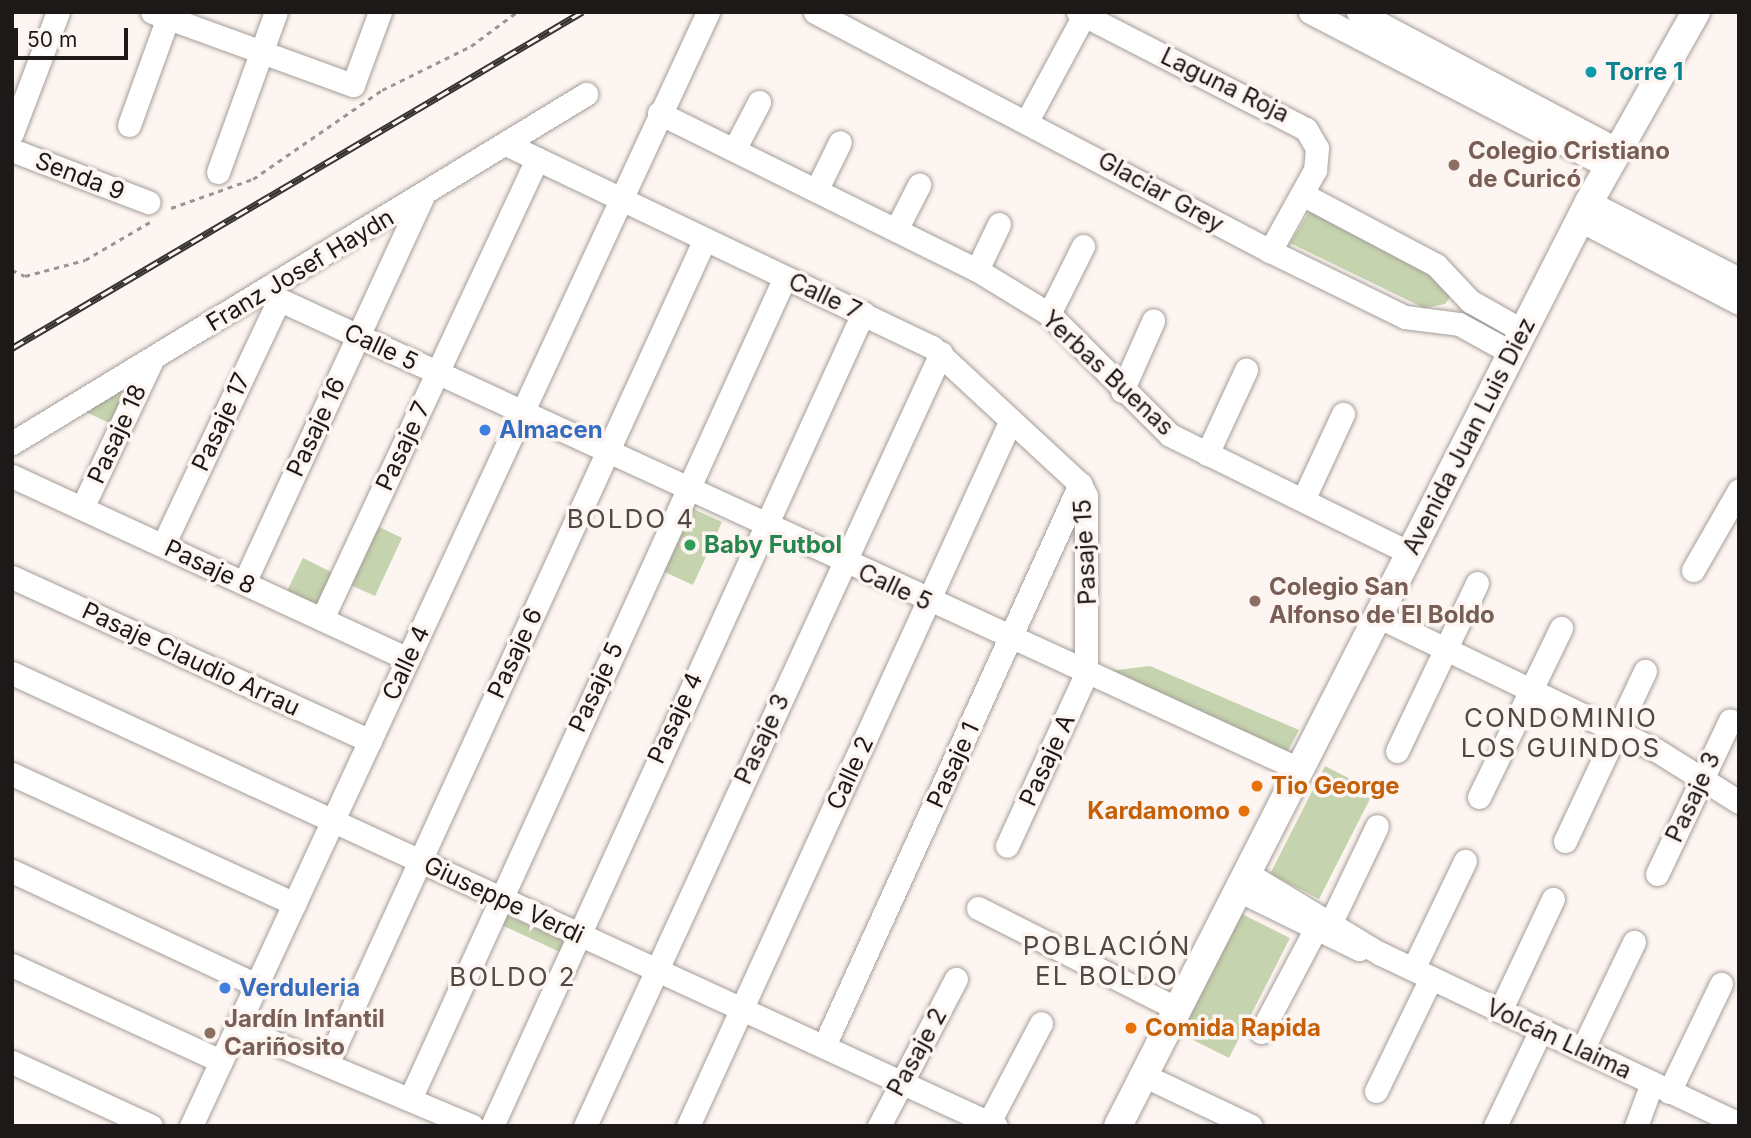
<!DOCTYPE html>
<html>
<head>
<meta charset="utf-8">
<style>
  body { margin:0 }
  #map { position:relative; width:1751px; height:1138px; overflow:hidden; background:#fdf5f1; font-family:Inter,sans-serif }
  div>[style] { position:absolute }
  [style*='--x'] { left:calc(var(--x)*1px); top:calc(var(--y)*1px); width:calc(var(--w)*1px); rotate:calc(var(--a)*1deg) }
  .green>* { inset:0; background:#c5d3ae }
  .path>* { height:2.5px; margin-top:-1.25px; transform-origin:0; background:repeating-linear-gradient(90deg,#9b9693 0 5px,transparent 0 10px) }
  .roads { filter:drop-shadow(0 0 2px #a49d98) drop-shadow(0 0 2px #a49d98) }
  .minor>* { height:23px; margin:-11.5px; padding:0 11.5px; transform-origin:11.5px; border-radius:11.5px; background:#fff }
  .major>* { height:28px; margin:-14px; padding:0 14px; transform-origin:14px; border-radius:14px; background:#fff }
  .rail>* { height:7px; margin-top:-3.5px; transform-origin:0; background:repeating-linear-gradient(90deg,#fdf5f1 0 13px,#363331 0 26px); box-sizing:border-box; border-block:2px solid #363331 }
  .dots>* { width:19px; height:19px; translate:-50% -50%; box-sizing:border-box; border:4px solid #fdf5f1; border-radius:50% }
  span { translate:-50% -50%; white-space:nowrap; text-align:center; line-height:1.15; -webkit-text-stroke:7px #fdf5f1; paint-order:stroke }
  .culture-label { font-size:24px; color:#0d838f; font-weight:700 }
  .left { translate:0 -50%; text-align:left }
  .street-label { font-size:24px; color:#1c1918 }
  .education-label { font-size:24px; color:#785e54; font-weight:700 }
  .shop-label { font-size:24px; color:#366cbe; font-weight:700 }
  .leisure-label { font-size:24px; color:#27864d; font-weight:700 }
  .food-label { font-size:24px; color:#c56008; font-weight:700 }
  .right { translate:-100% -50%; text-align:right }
  .neighbourhood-label { font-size:26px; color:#4f4945; letter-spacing:2px }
  .frame { position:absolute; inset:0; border:14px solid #1c1918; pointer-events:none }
  .scale { position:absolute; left:14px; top:28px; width:114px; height:32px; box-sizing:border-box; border:4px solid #1c1918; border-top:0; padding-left:9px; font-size:21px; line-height:24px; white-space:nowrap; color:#1c1918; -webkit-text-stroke:5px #fdf5f1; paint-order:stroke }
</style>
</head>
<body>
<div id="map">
  <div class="green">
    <i style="clip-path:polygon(1315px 203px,1451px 270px,1454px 292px,1445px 304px,1424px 308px,1290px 243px)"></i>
    <i style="clip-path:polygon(129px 386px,109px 423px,86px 412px)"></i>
    <i style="clip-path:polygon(687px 506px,722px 522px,693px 585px,658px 569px)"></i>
    <i style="clip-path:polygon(371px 523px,402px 538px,375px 596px,344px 582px)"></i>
    <i style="clip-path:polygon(303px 558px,333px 573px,314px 611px,284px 597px)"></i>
    <i style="clip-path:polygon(1150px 666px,1299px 730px,1282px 762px,1101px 672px)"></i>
    <i style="clip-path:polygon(1325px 766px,1374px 791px,1319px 899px,1270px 874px)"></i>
    <i style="clip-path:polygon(502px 914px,565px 940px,560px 952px,497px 923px)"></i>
    <i style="clip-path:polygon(1242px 914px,1290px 938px,1229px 1058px,1181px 1034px)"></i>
  </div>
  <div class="path">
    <i style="--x:171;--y:208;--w:87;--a:-19.5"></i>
    <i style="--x:253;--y:179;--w:157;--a:-34.6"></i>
    <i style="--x:382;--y:90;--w:99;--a:-26.3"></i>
    <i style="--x:471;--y:46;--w:57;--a:-36.5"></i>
    <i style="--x:12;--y:270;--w:14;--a:25"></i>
    <i style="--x:25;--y:276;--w:62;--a:-14.9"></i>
    <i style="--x:85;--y:260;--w:75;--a:-30.3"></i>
  </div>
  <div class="roads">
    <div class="minor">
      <i style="--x:152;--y:12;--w:214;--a:20"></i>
      <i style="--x:353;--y:85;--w:78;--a:-69.7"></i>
      <i style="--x:815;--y:12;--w:514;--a:27.71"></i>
      <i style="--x:1270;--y:251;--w:150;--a:26.1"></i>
      <i style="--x:1405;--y:317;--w:54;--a:7.4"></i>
      <i style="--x:1459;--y:324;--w:60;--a:28.7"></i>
      <i style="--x:1078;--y:12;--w:256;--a:27.2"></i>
      <i style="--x:1306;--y:129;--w:22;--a:60"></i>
      <i style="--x:1317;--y:148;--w:22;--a:95"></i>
      <i style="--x:1315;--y:170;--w:93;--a:119.1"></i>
      <i style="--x:1310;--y:12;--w:337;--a:27.4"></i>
      <i style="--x:1358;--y:12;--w:294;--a:28"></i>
      <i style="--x:659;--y:113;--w:355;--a:26.3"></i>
      <i style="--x:977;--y:270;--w:84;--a:31.4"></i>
      <i style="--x:1049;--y:314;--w:171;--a:45"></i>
      <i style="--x:1170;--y:435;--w:267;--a:26.2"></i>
      <i style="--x:1028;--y:119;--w:118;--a:-61.7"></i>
      <i style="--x:129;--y:125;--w:120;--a:-70.1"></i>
      <i style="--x:12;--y:133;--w:129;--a:-69.2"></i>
      <i style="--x:506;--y:144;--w:472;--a:25.5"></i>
      <i style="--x:932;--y:347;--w:202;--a:42.8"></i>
      <i style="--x:1080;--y:484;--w:13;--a:63"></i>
      <i style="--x:1086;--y:496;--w:178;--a:90"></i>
      <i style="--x:1086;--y:674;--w:189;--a:114.7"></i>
      <i style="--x:735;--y:148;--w:52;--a:-62.4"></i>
      <i style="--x:12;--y:150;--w:146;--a:20.9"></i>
      <i style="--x:218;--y:172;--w:170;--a:-70.1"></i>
      <i style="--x:817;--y:189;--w:52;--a:-63.9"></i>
      <i style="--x:1302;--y:194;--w:152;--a:27.9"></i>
      <i style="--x:1436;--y:265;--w:50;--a:46.6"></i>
      <i style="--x:1470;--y:301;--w:61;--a:29.5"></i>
      <i style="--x:1589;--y:202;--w:169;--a:27.2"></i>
      <i style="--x:1580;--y:220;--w:179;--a:27.6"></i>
      <i style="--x:896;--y:230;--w:51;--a:-62.9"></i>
      <i style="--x:977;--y:270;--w:51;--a:-64.4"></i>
      <i style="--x:265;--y:293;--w:1138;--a:24.72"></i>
      <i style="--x:1049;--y:314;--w:76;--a:-63.4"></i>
      <i style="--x:1122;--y:391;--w:77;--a:-66.1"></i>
      <i style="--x:12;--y:443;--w:672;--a:-31.3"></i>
      <i style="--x:1207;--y:454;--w:93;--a:-65.1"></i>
      <i style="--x:12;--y:476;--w:436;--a:24.8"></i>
      <i style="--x:1303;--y:500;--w:95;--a:-65.1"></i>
      <i style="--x:82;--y:508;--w:164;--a:-64.7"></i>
      <i style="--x:163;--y:545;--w:271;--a:-64.7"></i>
      <i style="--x:1693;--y:570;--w:92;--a:-60.1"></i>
      <i style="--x:12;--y:577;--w:394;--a:24.6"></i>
      <i style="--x:244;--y:583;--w:427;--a:-65.2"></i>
      <i style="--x:1377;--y:616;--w:310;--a:25.7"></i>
      <i style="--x:1656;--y:750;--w:98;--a:32.1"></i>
      <i style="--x:322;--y:619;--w:508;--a:-64.95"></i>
      <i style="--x:12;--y:673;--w:1083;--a:24.72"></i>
      <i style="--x:1397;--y:751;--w:186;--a:-64.5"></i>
      <i style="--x:12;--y:774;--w:311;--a:24.7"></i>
      <i style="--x:1479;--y:797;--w:188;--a:-64.1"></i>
      <i style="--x:1565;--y:841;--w:188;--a:-64.8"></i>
      <i style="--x:12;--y:871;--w:269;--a:25"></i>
      <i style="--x:1245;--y:872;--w:157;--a:31.2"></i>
      <i style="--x:1379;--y:953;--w:399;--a:25.4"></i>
      <i style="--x:1657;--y:874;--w:170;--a:-64.6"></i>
      <i style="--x:1236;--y:889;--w:137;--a:26"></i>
      <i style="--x:978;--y:908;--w:223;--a:26.9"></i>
      <i style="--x:1332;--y:920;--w:104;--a:-64.4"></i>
      <i style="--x:12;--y:965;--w:230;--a:24.7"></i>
      <i style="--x:1413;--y:969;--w:120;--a:-64.3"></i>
      <i style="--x:1500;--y:1011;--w:124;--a:-64.7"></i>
      <i style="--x:237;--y:1027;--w:255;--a:22.8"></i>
      <i style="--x:1261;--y:1032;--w:113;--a:-62.1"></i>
      <i style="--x:824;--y:1046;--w:618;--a:-65.51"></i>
      <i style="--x:1582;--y:1050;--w:120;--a:-64.3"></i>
      <i style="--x:12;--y:1062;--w:153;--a:24.7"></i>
      <i style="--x:327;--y:1064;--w:903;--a:-65.39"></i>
      <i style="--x:1143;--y:1075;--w:119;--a:25.3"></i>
      <i style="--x:1376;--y:1091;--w:126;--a:-64"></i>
      <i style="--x:1669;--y:1092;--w:120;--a:-64.3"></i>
      <i style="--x:410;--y:1099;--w:903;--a:-65.48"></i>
      <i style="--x:191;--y:1126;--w:1228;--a:-65.1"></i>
      <i style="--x:492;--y:1126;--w:894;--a:-65.47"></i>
      <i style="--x:585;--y:1126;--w:851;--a:-65.27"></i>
      <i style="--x:688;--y:1126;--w:776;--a:-65.42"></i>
      <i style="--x:879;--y:1126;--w:166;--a:-62.4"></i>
      <i style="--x:987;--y:1126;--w:116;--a:-62.3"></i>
      <i style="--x:1495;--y:1126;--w:106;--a:-64.4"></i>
      <i style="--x:1636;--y:1126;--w:46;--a:-69.6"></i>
    </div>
    <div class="major">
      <i style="--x:1118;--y:1126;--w:1037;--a:-62.99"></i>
      <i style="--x:1589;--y:202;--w:218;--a:-60.6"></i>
    </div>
  </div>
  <div class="rail">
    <i style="--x:12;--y:348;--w:662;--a:-30.52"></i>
  </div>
  <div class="dots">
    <i style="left:1591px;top:72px;background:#0f9aa8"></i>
    <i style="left:1454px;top:165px;background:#8d6e63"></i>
    <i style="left:485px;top:430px;background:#3f7fe0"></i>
    <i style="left:690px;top:545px;background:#2e9e5b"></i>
    <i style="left:1255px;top:601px;background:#8d6e63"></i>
    <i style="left:1257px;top:786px;background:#e8710a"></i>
    <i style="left:1244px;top:811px;background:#e8710a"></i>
    <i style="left:225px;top:988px;background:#3f7fe0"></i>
    <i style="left:1131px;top:1028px;background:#e8710a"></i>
    <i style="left:210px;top:1033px;background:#8d6e63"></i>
  </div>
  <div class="culture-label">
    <span class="left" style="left:1605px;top:72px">Torre 1</span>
  </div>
  <div class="street-label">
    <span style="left:1225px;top:85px;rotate:26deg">Laguna Roja</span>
    <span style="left:80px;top:176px;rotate:21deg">Senda 9</span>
    <span style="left:1161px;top:192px;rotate:29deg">Glaciar Grey</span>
    <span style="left:300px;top:270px;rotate:-31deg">Franz Josef Haydn</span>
    <span style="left:825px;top:296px;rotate:25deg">Calle 7</span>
    <span style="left:381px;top:347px;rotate:25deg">Calle 5</span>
    <span style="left:1108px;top:373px;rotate:43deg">Yerbas Buenas</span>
    <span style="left:221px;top:422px;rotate:-65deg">Pasaje 17</span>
    <span style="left:316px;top:427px;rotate:-65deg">Pasaje 16</span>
    <span style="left:117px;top:434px;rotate:-65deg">Pasaje 18</span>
    <span style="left:1469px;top:436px;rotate:-63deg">Avenida Juan Luis Diez</span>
    <span style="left:403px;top:446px;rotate:-65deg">Pasaje 7</span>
    <span style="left:1085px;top:552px;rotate:-93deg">Pasaje 15</span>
    <span style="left:210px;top:567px;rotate:25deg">Pasaje 8</span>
    <span style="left:895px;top:587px;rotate:25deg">Calle 5</span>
    <span style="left:515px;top:653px;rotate:-65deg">Pasaje 6</span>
    <span style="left:191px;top:659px;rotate:25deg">Pasaje Claudio Arrau</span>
    <span style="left:406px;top:663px;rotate:-65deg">Calle 4</span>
    <span style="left:596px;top:687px;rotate:-65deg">Pasaje 5</span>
    <span style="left:675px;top:718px;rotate:-65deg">Pasaje 4</span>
    <span style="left:762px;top:739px;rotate:-65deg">Pasaje 3</span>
    <span style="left:1047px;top:760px;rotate:-65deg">Pasaje A</span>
    <span style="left:953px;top:765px;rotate:-65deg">Pasaje 1</span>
    <span style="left:850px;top:773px;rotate:-65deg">Calle 2</span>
    <span style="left:1693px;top:797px;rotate:-65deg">Pasaje 3</span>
    <span style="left:504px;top:900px;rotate:25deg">Giuseppe Verdi</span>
    <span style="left:1559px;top:1039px;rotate:25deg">Volcán Llaima</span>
    <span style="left:917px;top:1052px;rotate:-61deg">Pasaje 2</span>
  </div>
  <div class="education-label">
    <span class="left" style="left:1468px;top:165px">Colegio Cristiano<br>de Curicó</span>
    <span class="left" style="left:1269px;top:601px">Colegio San<br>Alfonso de El Boldo</span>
    <span class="left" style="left:224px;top:1033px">Jardín Infantil<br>Cariñosito</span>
  </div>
  <div class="shop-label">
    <span class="left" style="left:499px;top:430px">Almacen</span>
    <span class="left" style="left:239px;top:988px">Verduleria</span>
  </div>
  <div class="leisure-label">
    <span class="left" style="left:704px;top:545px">Baby Futbol</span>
  </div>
  <div class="food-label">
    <span class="left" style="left:1271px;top:786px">Tio George</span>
    <span class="right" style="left:1230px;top:811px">Kardamomo</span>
    <span class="left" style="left:1145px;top:1028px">Comida Rapida</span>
  </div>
  <div class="neighbourhood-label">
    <span style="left:631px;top:519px">BOLDO 4</span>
    <span style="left:1561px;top:733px">CONDOMINIO<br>LOS GUINDOS</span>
    <span style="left:1107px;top:961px">POBLACIÓN<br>EL BOLDO</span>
    <span style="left:513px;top:977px">BOLDO 2</span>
  </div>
  <div class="frame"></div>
  <div class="scale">50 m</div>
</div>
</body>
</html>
